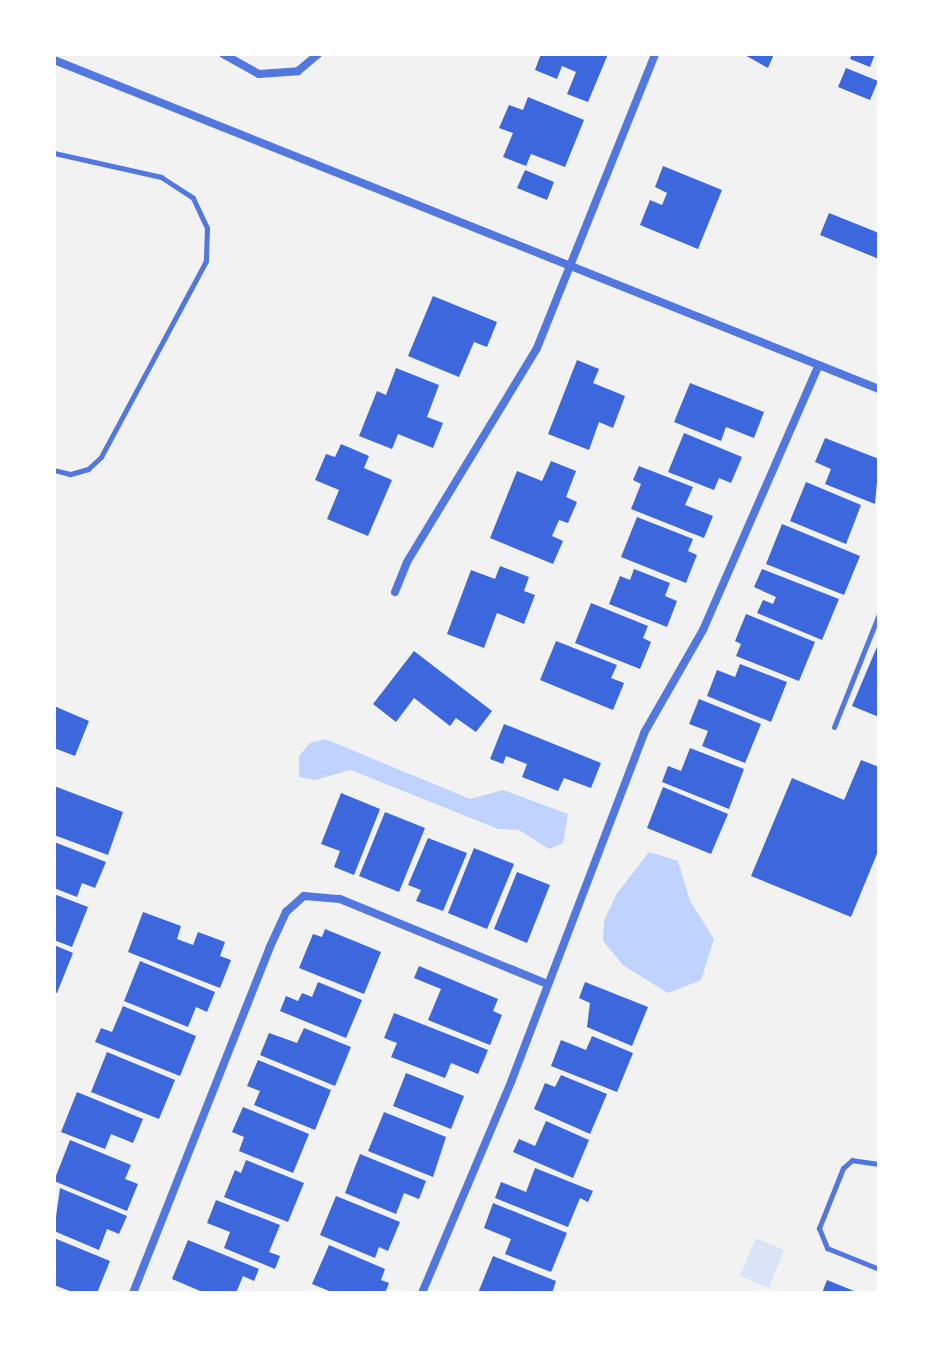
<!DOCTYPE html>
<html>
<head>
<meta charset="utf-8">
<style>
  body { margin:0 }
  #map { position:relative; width:933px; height:1347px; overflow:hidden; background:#f2f2f2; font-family:"PT Sans Narrow",sans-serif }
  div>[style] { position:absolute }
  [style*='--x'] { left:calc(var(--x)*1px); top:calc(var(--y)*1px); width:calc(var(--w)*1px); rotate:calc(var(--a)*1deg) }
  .green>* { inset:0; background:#dbe4f7 }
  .water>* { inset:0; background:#bfd3fe }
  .building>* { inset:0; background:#3d67dc }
  .service>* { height:5px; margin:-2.5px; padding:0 2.5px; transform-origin:2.5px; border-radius:2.5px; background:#5277de }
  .minor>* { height:8px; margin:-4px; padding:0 4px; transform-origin:4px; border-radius:4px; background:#5277de }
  span { translate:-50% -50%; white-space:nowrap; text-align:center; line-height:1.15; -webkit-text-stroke:6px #fff; paint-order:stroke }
  .frame { position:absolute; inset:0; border:56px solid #fff; pointer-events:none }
</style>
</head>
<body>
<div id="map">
  <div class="green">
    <i style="clip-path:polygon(756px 1238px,784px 1250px,769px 1288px,740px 1276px)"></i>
  </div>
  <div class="water">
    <i style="clip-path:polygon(325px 739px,470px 799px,503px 790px,568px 814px,563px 843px,549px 849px,519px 830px,498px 829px,351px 770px,315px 780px,299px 777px,299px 756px,310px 743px)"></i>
    <i style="clip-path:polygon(649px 852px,678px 861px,690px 901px,714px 939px,701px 980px,668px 993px,624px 966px,603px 941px,604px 921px,616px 895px)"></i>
  </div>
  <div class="building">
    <i style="clip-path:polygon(541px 54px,608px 54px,588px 102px,567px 94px,576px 72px,562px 66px,557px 79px,535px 70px)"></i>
    <i style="clip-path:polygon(743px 54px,774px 54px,768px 68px)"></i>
    <i style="clip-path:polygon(852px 54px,875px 54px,870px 67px,850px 59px)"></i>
    <i style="clip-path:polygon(846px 68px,878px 81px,870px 100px,838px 87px)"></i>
    <i style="clip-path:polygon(528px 97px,584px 120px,565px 167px,531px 154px,526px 166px,503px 157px,513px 133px,499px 128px,509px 105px,523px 110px)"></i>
    <i style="clip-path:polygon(663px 166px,722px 190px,698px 249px,640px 225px,650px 200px,662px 205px,667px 193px,655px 187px)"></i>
    <i style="clip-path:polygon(525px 170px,554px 182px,547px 200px,517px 188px)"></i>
    <i style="clip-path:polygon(829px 213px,879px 233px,879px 259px,820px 235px)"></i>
    <i style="clip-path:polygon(433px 296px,497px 322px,487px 347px,474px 342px,459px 377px,408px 356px)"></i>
    <i style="clip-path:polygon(577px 360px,599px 369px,593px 383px,625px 396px,613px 428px,599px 422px,589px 450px,548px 434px)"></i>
    <i style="clip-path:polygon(396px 368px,439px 385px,427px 417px,443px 423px,433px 448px,398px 434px,392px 449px,359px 436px,377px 391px,386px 395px)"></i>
    <i style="clip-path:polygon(690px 383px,764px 412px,754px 438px,726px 427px,721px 441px,674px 422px)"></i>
    <i style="clip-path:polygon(684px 433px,742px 457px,731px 483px,719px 478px,714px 490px,668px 472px)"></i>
    <i style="clip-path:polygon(825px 438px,879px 459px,875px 504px,825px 484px,831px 469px,815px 462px)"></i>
    <i style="clip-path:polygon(341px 444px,369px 456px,364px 468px,392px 480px,368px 536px,327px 519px,339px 490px,315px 480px,326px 454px,335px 457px)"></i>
    <i style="clip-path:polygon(551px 461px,576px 471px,566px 497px,577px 502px,568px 523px,559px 520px,552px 536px,563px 541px,553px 564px,490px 538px,517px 471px,542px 481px)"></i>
    <i style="clip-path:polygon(639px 466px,693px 487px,685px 505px,713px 516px,704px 538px,631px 509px,641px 484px,633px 480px)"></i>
    <i style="clip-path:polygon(806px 482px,861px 505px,846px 544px,790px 521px)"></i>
    <i style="clip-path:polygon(637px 517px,693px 539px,688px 551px,697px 555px,686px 583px,621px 557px)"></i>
    <i style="clip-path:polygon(782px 524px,860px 556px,844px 595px,766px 564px)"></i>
    <i style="clip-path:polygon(500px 566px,529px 577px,524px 591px,535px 595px,524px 624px,497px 613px,484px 648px,447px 634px,471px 570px,495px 579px)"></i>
    <i style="clip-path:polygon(634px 569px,670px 583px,665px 596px,677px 601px,667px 627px,609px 604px,620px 576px,630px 580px)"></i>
    <i style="clip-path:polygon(762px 569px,839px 599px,822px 640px,757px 613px,763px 600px,773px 604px,776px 597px,754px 587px)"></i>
    <i style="clip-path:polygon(591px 603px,648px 626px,643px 638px,651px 642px,640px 669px,575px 643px)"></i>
    <i style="clip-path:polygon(746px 614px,815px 642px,799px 681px,736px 656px,741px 644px,735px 641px)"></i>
    <i style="clip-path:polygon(556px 641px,617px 665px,611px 678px,624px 683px,613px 710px,540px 680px)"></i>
    <i style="clip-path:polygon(879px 642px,879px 717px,852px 706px)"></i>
    <i style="clip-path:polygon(414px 651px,492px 711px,476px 732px,456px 718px,450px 726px,414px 698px,396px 722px,373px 704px)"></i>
    <i style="clip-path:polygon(740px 664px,787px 682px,771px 722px,707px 696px,717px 670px,735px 677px)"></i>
    <i style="clip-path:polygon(699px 699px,761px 724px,745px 763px,702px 746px,708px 731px,689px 724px)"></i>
    <i style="clip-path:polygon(54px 706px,89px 721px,75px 756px,54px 748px)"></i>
    <i style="clip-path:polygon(504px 724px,601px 763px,591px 788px,564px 778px,558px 791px,522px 777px,527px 764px,506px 756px,503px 764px,490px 759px)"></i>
    <i style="clip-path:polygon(690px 748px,744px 769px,729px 809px,662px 782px,668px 766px,681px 771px)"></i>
    <i style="clip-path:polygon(861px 760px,879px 767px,879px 849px,851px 917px,751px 876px,792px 778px,844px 800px)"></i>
    <i style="clip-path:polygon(54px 786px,123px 812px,108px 855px,54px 835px)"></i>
    <i style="clip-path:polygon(663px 787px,728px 814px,711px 854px,647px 828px)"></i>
    <i style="clip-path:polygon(341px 793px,380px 809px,354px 875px,334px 867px,340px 851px,321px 844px)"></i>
    <i style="clip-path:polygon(385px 812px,425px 828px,399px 892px,359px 876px)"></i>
    <i style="clip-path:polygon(428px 838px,467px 853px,443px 911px,416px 901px,421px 890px,408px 885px)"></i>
    <i style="clip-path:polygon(54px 842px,106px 862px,95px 888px,82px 883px,77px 897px,54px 888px)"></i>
    <i style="clip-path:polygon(474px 848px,514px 864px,487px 929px,448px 913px)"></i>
    <i style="clip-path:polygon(517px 872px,550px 885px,527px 943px,494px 929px)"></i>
    <i style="clip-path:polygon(54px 894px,88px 907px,72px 947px,54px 940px)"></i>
    <i style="clip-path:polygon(143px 912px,181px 926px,177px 939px,193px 945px,198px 932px,225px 942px,220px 956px,231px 960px,220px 988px,128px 952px)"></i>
    <i style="clip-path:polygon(325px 929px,381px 952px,364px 994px,299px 968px,313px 934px,322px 937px)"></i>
    <i style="clip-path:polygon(54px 945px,73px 953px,57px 993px,54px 992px)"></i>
    <i style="clip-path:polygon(140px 961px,215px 992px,207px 1012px,196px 1007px,188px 1027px,124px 1001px)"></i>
    <i style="clip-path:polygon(419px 966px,498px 999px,493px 1011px,502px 1015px,490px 1045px,428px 1020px,441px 989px,414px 978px)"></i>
    <i style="clip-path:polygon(318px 982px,362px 1000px,346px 1038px,280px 1011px,286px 996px,298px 1001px,302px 993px,312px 997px)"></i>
    <i style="clip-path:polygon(585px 982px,648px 1007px,632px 1046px,587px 1027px,590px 1003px,579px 998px)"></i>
    <i style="clip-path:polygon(123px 1006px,196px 1036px,180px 1076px,95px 1042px,101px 1028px,112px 1032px)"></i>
    <i style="clip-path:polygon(394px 1013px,488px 1050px,478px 1074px,451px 1063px,445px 1078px,391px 1057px,397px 1043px,384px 1038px)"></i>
    <i style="clip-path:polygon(304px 1028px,351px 1047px,335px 1086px,260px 1055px,269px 1033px,297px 1043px)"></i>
    <i style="clip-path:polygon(592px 1036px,633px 1053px,617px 1092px,551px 1066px,561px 1040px,586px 1050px)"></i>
    <i style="clip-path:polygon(107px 1052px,175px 1080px,159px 1119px,91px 1092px)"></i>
    <i style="clip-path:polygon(258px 1060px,331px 1090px,315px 1130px,254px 1105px,260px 1091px,247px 1086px)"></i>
    <i style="clip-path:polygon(406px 1073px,464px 1096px,451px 1129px,393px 1106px)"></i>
    <i style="clip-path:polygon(561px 1075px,607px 1094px,590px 1134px,534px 1109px,545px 1083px,555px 1087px)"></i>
    <i style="clip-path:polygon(77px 1092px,143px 1119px,133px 1143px,111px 1134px,105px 1149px,61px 1132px)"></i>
    <i style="clip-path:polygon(243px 1107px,309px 1134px,293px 1173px,239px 1151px,244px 1137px,232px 1132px)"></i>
    <i style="clip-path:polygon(384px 1112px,446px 1137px,433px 1177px,368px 1151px)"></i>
    <i style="clip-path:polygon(546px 1121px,589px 1140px,573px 1178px,513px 1152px,519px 1139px,535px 1146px)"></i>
    <i style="clip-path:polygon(70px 1140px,131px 1165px,125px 1179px,138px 1184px,127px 1211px,54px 1181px)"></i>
    <i style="clip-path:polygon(360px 1154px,426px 1181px,419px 1199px,404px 1193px,396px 1214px,345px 1193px)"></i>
    <i style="clip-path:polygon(246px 1160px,304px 1183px,288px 1222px,224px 1197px,235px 1170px,241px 1173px)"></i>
    <i style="clip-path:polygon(535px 1168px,593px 1191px,588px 1202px,580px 1198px,568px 1227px,495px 1198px,501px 1182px,526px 1192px)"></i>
    <i style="clip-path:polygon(60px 1188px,127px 1216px,119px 1234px,107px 1229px,99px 1250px,54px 1231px)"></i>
    <i style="clip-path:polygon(336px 1196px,400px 1222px,388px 1251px,379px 1247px,375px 1258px,320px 1235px)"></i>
    <i style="clip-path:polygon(216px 1200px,280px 1225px,269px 1252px,280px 1256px,275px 1269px,224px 1248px,230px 1232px,207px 1223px)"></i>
    <i style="clip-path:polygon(493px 1203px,567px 1233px,551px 1272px,505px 1254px,511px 1239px,484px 1228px)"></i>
    <i style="clip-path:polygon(54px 1238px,110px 1261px,97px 1293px,75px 1293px,54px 1285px)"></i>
    <i style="clip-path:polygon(188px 1240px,259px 1269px,254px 1281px,243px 1276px,236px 1293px,205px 1293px,172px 1279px)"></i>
    <i style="clip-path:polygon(329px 1245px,385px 1269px,381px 1280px,389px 1283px,385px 1293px,334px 1293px,312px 1284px)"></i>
    <i style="clip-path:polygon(493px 1256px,556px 1281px,552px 1293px,478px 1293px)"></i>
    <i style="clip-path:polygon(827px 1280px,859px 1293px,822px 1293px)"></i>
  </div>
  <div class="service">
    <i style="--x:54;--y:153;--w:110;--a:12.6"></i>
    <i style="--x:161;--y:177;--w:38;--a:33"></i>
    <i style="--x:193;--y:198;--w:33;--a:65"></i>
    <i style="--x:207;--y:228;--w:33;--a:92"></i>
    <i style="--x:206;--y:261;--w:222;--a:118.2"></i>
    <i style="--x:101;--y:457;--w:18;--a:137"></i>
    <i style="--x:88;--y:469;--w:19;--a:164"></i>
    <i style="--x:70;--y:474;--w:16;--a:-166"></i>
    <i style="--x:834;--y:727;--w:122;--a:-68.3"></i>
    <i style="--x:879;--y:1164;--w:27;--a:-172"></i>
    <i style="--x:852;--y:1160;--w:12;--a:138"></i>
    <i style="--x:843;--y:1168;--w:65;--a:111.8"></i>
    <i style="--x:819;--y:1228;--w:22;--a:68"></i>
    <i style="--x:827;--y:1248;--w:56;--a:22"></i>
  </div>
  <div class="minor">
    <i style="--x:223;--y:54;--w:41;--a:29.1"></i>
    <i style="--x:259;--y:74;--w:39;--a:-4"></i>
    <i style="--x:298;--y:71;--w:26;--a:-40"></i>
    <i style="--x:54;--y:60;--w:888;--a:21.74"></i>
    <i style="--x:395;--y:592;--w:32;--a:-68"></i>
    <i style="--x:407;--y:562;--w:250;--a:-58.7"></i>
    <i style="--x:537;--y:348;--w:317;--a:-68.1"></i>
    <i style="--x:133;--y:1293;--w:370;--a:-68.4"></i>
    <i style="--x:269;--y:949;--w:41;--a:-65.3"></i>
    <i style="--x:286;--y:912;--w:24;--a:-42"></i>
    <i style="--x:304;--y:896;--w:36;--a:5"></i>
    <i style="--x:340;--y:899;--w:224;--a:22.3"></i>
    <i style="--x:422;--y:1293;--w:229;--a:-67.1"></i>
    <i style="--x:511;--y:1082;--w:373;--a:-69.1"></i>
    <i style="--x:644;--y:733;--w:119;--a:-60.2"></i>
    <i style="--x:703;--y:630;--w:289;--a:-66.4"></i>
  </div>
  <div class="frame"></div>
</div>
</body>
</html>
